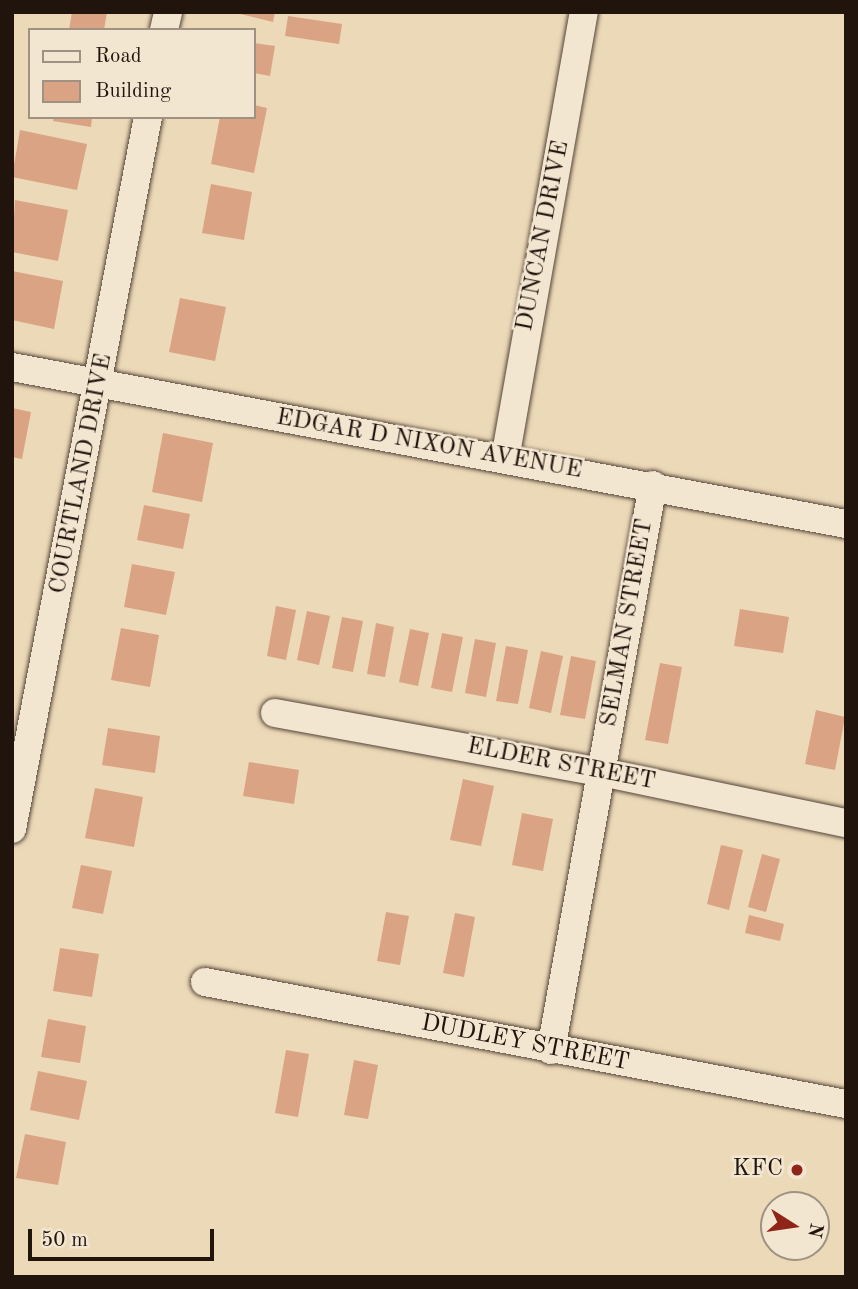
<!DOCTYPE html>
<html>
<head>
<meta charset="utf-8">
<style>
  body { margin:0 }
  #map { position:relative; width:858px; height:1289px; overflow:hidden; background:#ecd9b8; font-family:"Old Standard TT",serif }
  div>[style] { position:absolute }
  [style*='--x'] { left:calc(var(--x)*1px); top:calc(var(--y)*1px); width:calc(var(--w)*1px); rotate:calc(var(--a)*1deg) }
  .building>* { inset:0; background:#daa384 }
  .roads { filter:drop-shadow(0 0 2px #544538) drop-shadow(0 0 2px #544538) }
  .minor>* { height:28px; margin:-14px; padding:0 14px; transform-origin:14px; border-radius:14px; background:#f3e6d1 }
  .dots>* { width:19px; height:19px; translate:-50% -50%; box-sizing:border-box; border:4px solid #f3e6d1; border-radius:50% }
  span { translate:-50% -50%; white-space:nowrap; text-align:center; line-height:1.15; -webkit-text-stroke:5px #f3e6d1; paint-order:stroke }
  .street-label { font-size:24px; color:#21140d }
  .poi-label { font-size:24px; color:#21140d }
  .right { translate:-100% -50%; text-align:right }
  .frame { position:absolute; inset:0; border:14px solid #21140d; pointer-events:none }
  .legend { position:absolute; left:28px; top:28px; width:228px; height:91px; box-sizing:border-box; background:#f3e6d1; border:2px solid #9f9283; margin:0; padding:9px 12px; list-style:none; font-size:21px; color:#21140d }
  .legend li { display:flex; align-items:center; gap:14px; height:35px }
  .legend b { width:35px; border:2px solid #9f9283 }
  .north { position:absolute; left:760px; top:1191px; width:70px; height:70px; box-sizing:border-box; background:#f3e6d1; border:2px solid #9f9283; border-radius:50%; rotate:102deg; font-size:19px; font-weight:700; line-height:28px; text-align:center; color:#21140d }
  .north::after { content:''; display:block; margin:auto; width:24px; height:32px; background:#8f2418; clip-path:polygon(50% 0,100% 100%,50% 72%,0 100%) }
  .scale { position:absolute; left:28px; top:1229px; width:186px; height:32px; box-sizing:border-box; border:4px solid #21140d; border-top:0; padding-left:9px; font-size:21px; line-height:24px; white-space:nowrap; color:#21140d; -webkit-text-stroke:5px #f3e6d1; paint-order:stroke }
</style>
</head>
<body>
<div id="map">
  <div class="building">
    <i style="clip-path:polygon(72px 12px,107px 12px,104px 30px,69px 30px)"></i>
    <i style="clip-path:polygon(232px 12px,275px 12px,273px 22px)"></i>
    <i style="clip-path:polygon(288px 16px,342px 24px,339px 44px,285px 36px)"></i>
    <i style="clip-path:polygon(254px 43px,275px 46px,270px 76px,254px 73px)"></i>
    <i style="clip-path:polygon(254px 105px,267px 108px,254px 173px,211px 164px,220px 117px,254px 117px)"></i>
    <i style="clip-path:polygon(54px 117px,92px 117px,91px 127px,53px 121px)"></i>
    <i style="clip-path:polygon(20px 130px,87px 144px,77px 190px,12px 177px)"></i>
    <i style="clip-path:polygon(211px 184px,252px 192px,244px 240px,202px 233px)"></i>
    <i style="clip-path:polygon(15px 200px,68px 210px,58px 261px,12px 252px)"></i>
    <i style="clip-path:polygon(12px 271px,63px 281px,54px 329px,12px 320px)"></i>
    <i style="clip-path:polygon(180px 298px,226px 307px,215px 361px,169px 352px)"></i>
    <i style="clip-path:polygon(12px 408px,31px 412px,22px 459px,12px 457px)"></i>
    <i style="clip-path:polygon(163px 433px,213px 443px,202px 502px,152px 492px)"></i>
    <i style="clip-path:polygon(144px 505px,190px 514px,183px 549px,137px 540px)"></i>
    <i style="clip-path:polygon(132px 564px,175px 572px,166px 615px,124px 607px)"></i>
    <i style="clip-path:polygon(276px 606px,296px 610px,286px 660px,267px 656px)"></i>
    <i style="clip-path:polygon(740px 609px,789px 617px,783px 653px,734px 646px)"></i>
    <i style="clip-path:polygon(307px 611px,330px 616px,319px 665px,297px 660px)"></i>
    <i style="clip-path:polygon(342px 617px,363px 621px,353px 672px,332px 668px)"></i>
    <i style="clip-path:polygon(376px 623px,394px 627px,385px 677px,367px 674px)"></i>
    <i style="clip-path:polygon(121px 628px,159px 635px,150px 687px,111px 680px)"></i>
    <i style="clip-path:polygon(410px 629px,429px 633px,418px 686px,399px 682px)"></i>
    <i style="clip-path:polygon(442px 633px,463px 637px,452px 692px,431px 688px)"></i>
    <i style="clip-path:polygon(475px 639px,496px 643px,486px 697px,465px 693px)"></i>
    <i style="clip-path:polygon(506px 646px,528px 650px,518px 704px,496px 701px)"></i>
    <i style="clip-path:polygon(541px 651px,563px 656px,551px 713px,529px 708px)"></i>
    <i style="clip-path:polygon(571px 656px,596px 661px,585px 719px,560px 715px)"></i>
    <i style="clip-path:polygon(660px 663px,682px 667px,668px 744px,645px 740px)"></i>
    <i style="clip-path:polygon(816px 710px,845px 717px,835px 770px,805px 764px)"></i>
    <i style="clip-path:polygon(108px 728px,160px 736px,155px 773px,102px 765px)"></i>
    <i style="clip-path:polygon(249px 762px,299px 770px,294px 804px,243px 796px)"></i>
    <i style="clip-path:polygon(463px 779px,494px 786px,481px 846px,450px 840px)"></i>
    <i style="clip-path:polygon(95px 788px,143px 797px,134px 847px,85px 838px)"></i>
    <i style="clip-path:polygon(522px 813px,553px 819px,543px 871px,512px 865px)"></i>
    <i style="clip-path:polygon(721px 845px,743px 850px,729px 910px,707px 904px)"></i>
    <i style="clip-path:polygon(762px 854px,780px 859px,766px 912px,748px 907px)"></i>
    <i style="clip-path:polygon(81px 865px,112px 871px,103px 914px,72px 908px)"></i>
    <i style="clip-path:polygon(386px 912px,409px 916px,400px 965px,377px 961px)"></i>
    <i style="clip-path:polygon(455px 913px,475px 917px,464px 977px,443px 973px)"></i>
    <i style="clip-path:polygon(749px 915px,784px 924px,780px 941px,745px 933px)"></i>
    <i style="clip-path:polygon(60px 948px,99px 954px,92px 997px,53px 991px)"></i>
    <i style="clip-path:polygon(48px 1019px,86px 1026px,80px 1063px,41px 1057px)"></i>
    <i style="clip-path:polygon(286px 1050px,309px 1054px,298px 1117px,275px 1113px)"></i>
    <i style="clip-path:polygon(354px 1060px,378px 1065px,368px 1119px,344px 1115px)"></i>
    <i style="clip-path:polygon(38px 1071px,87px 1081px,79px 1120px,30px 1110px)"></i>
    <i style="clip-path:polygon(25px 1134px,66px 1142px,58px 1185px,16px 1178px)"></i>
  </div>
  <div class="roads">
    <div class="minor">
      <i style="--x:164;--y:30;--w:18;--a:-77"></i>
      <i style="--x:12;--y:367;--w:849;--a:10.66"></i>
      <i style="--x:505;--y:459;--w:454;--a:-80"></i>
      <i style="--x:275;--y:713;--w:331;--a:10.3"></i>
      <i style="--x:601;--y:772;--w:250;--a:11.8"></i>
      <i style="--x:12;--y:829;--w:725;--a:-79.19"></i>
      <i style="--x:205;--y:982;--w:653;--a:10.78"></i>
      <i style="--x:551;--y:1050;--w:574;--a:-79.77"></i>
    </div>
  </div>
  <div class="dots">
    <i style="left:797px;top:1170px;background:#8f2418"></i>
  </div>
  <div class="street-label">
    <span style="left:544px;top:236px;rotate:-79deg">DUNCAN DRIVE</span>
    <span style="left:429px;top:445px;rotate:10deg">EDGAR D NIXON AVENUE</span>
    <span style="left:82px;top:474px;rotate:-79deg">COURTLAND DRIVE</span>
    <span style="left:628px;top:623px;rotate:-80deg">SELMAN STREET</span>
    <span style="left:561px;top:765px;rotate:11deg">ELDER STREET</span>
    <span style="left:525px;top:1044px;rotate:11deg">DUDLEY STREET</span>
  </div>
  <div class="poi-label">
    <span class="right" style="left:783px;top:1170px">KFC</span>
  </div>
  <div class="frame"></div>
  <ul class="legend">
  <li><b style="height:9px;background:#f3e6d1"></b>Road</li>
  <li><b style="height:19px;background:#daa384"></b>Building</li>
  </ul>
  <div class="north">N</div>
  <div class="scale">50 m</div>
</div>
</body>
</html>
